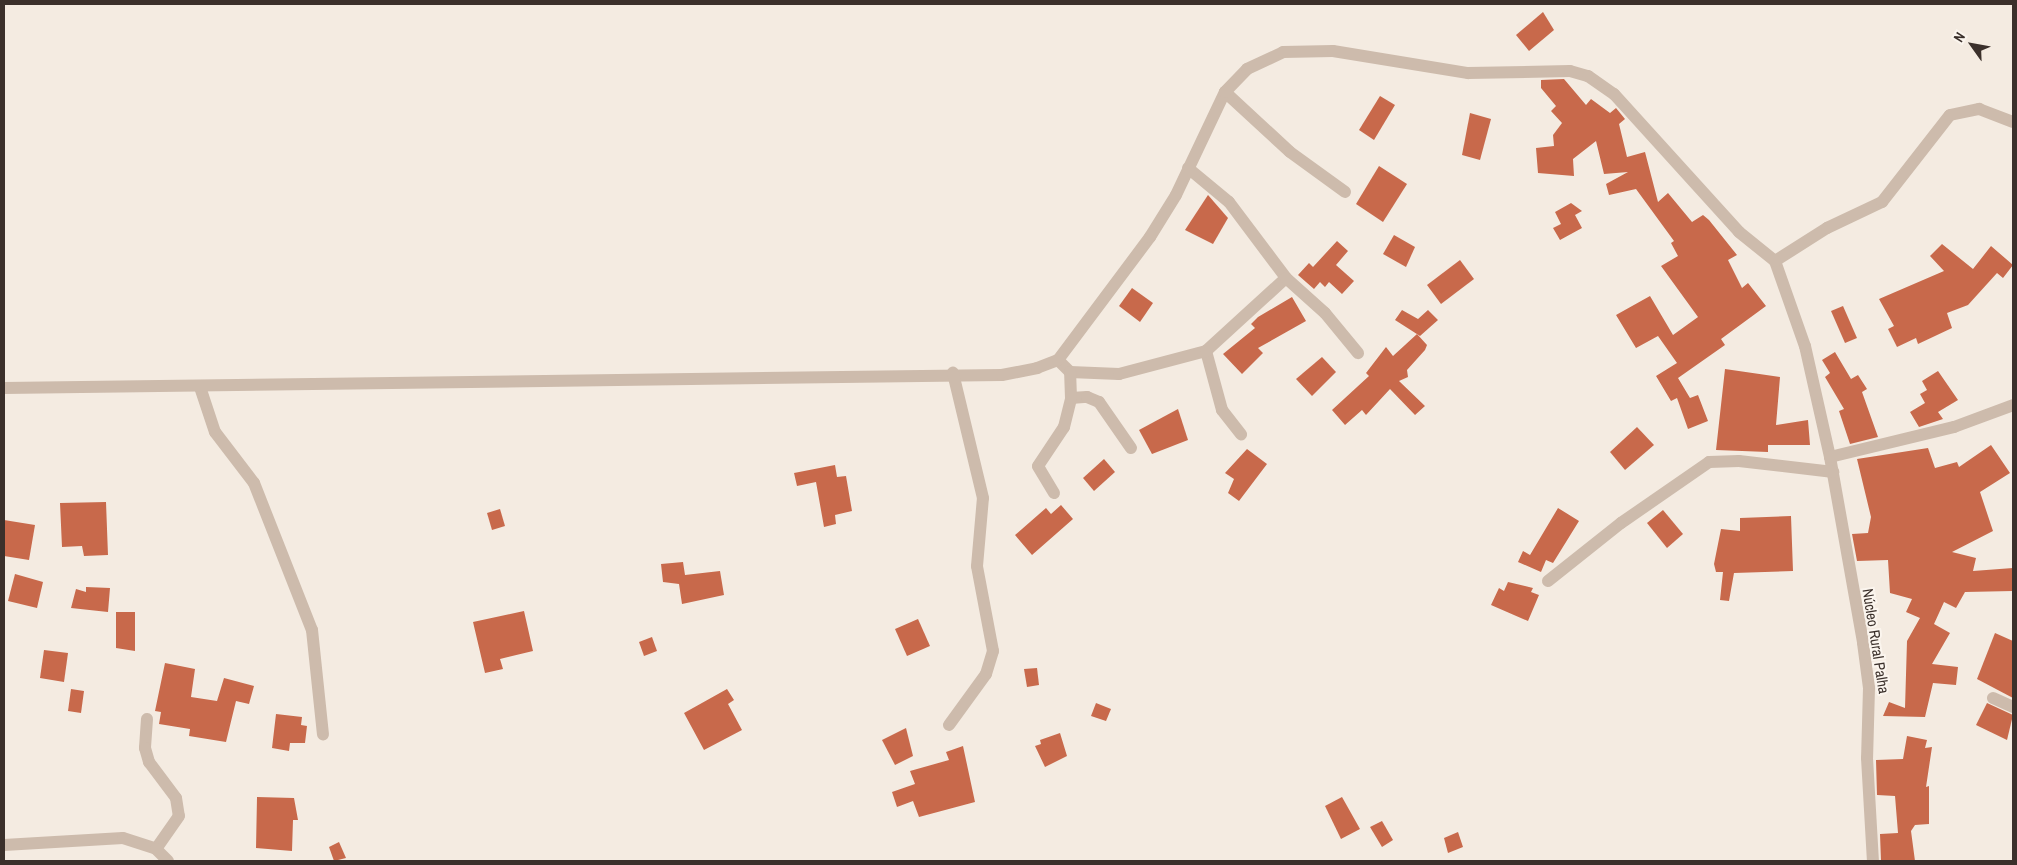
<!DOCTYPE html>
<html>
<head>
<meta charset="utf-8">
<style>
  body { margin:0 }
  #map { position:relative; width:2017px; height:865px; overflow:hidden; background:#f4ebe1; font-family:"Archivo Narrow",sans-serif }
  div>[style] { position:absolute }
  [style*='--x'] { left:calc(var(--x)*1px); top:calc(var(--y)*1px); width:calc(var(--w)*1px); rotate:calc(var(--a)*1deg) }
  .building>* { inset:0; background:#c8694b }
  .minor>* { height:12px; margin:-6px; padding:0 6px; transform-origin:6px; border-radius:6px; background:#cdbbac }
  span { translate:-50% -50%; white-space:nowrap; text-align:center; line-height:1.15; -webkit-text-stroke:4px #fbf5ee; paint-order:stroke }
  .street-label { font-size:15px; color:#3b302b }
  .frame { position:absolute; inset:0; border:5px solid #3b302b; pointer-events:none }
  .north { position:absolute; left:1947px; top:20px; width:50px; height:50px; -webkit-text-stroke:4px #fbf5ee; paint-order:stroke; rotate:302deg; font-size:14px; font-weight:700; line-height:20px; text-align:center; color:#3b302b }
  .north::after { content:''; display:block; margin:auto; width:18px; height:22px; background:#3b302b; clip-path:polygon(50% 0,100% 100%,50% 72%,0 100%) }
</style>
</head>
<body>
<div id="map">
  <div class="building">
    <i style="clip-path:polygon(1543px 12px,1554px 30px,1529px 51px,1516px 35px)"></i>
    <i style="clip-path:polygon(1564px 79px,1586px 105px,1591px 99px,1610px 113px,1616px 108px,1625px 119px,1619px 124px,1627px 157px,1645px 152px,1658px 202px,1668px 193px,1692px 222px,1703px 215px,1709px 220px,1737px 255px,1728px 260px,1742px 288px,1748px 283px,1766px 306px,1721px 339px,1725px 345px,1678px 378px,1690px 398px,1698px 395px,1708px 421px,1688px 429px,1677px 398px,1671px 401px,1656px 376px,1677px 363px,1658px 336px,1636px 348px,1616px 315px,1650px 296px,1673px 335px,1698px 317px,1661px 266px,1678px 256px,1671px 243px,1674px 241px,1636px 189px,1609px 195px,1606px 184px,1628px 172px,1604px 174px,1596px 141px,1573px 159px,1574px 176px,1538px 173px,1536px 148px,1554px 146px,1553px 135px,1562px 123px,1551px 111px,1556px 106px,1541px 88px,1541px 80px)"></i>
    <i style="clip-path:polygon(1380px 96px,1395px 105px,1374px 140px,1359px 130px)"></i>
    <i style="clip-path:polygon(1470px 113px,1491px 119px,1480px 160px,1462px 155px)"></i>
    <i style="clip-path:polygon(1379px 166px,1407px 184px,1383px 222px,1356px 204px)"></i>
    <i style="clip-path:polygon(1208px 195px,1228px 218px,1213px 244px,1185px 230px)"></i>
    <i style="clip-path:polygon(1571px 203px,1582px 211px,1575px 215px,1582px 228px,1560px 240px,1553px 228px,1561px 224px,1555px 212px)"></i>
    <i style="clip-path:polygon(1394px 235px,1415px 247px,1406px 267px,1383px 254px)"></i>
    <i style="clip-path:polygon(1337px 241px,1348px 251px,1336px 265px,1354px 281px,1342px 294px,1329px 282px,1325px 287px,1320px 282px,1314px 289px,1298px 275px,1309px 263px,1313px 267px)"></i>
    <i style="clip-path:polygon(1942px 244px,1973px 269px,1991px 246px,2013px 265px,2003px 278px,1997px 273px,1968px 305px,1947px 313px,1952px 328px,1918px 344px,1916px 338px,1897px 347px,1888px 329px,1894px 326px,1879px 299px,1944px 271px,1930px 256px)"></i>
    <i style="clip-path:polygon(1460px 260px,1474px 279px,1441px 304px,1427px 285px)"></i>
    <i style="clip-path:polygon(1132px 288px,1153px 303px,1140px 322px,1119px 306px)"></i>
    <i style="clip-path:polygon(1292px 297px,1306px 321px,1258px 348px,1263px 353px,1242px 374px,1223px 354px,1255px 328px,1251px 324px,1258px 317px)"></i>
    <i style="clip-path:polygon(1843px 306px,1857px 338px,1845px 343px,1831px 311px)"></i>
    <i style="clip-path:polygon(1402px 310px,1418px 319px,1428px 310px,1438px 320px,1420px 336px,1395px 320px)"></i>
    <i style="clip-path:polygon(1417px 334px,1427px 345px,1425px 350px,1407px 370px,1408px 377px,1399px 381px,1425px 406px,1415px 415px,1390px 389px,1366px 415px,1362px 410px,1345px 425px,1332px 410px,1369px 376px,1366px 373px,1386px 347px,1393px 356px)"></i>
    <i style="clip-path:polygon(1835px 352px,1851px 379px,1858px 375px,1867px 389px,1862px 392px,1878px 437px,1850px 444px,1839px 411px,1844px 409px,1825px 377px,1830px 373px,1822px 360px)"></i>
    <i style="clip-path:polygon(1322px 357px,1336px 372px,1312px 396px,1296px 379px)"></i>
    <i style="clip-path:polygon(1725px 369px,1780px 377px,1776px 425px,1808px 420px,1810px 445px,1768px 445px,1768px 452px,1716px 450px)"></i>
    <i style="clip-path:polygon(1938px 371px,1958px 400px,1938px 412px,1943px 419px,1919px 427px,1910px 412px,1925px 403px,1920px 394px,1927px 390px,1922px 381px)"></i>
    <i style="clip-path:polygon(1178px 409px,1188px 440px,1152px 454px,1139px 430px)"></i>
    <i style="clip-path:polygon(1637px 427px,1654px 445px,1625px 470px,1610px 452px)"></i>
    <i style="clip-path:polygon(1991px 445px,2010px 473px,1980px 492px,1993px 531px,1952px 552px,1976px 558px,1973px 571px,2013px 568px,2013px 591px,1965px 592px,1956px 608px,1944px 602px,1934px 624px,1950px 633px,1932px 664px,1958px 667px,1956px 685px,1933px 683px,1925px 717px,1883px 716px,1889px 702px,1905px 708px,1907px 641px,1920px 618px,1906px 612px,1912px 599px,1890px 593px,1888px 560px,1857px 561px,1852px 534px,1868px 533px,1871px 517px,1857px 459px,1928px 448px,1935px 468px,1957px 462px,1959px 467px)"></i>
    <i style="clip-path:polygon(1247px 449px,1267px 464px,1239px 501px,1228px 493px,1234px 479px,1225px 473px)"></i>
    <i style="clip-path:polygon(1104px 459px,1115px 472px,1094px 491px,1083px 478px)"></i>
    <i style="clip-path:polygon(835px 465px,837px 477px,846px 476px,852px 511px,835px 515px,836px 524px,824px 527px,816px 482px,797px 486px,794px 473px)"></i>
    <i style="clip-path:polygon(106px 502px,108px 555px,84px 556px,82px 546px,62px 547px,60px 503px)"></i>
    <i style="clip-path:polygon(1061px 505px,1073px 519px,1032px 555px,1015px 535px,1046px 508px,1051px 514px)"></i>
    <i style="clip-path:polygon(1558px 508px,1579px 521px,1553px 563px,1546px 560px,1541px 572px,1518px 562px,1523px 551px,1530px 555px)"></i>
    <i style="clip-path:polygon(500px 509px,505px 526px,492px 530px,487px 513px)"></i>
    <i style="clip-path:polygon(1663px 510px,1683px 534px,1667px 548px,1647px 523px)"></i>
    <i style="clip-path:polygon(1791px 516px,1793px 571px,1734px 573px,1729px 601px,1720px 600px,1723px 572px,1716px 572px,1714px 564px,1721px 529px,1740px 531px,1740px 518px)"></i>
    <i style="clip-path:polygon(4px 520px,35px 525px,29px 560px,4px 556px)"></i>
    <i style="clip-path:polygon(683px 562px,685px 575px,720px 571px,724px 595px,682px 604px,679px 584px,663px 582px,661px 564px)"></i>
    <i style="clip-path:polygon(15px 574px,43px 582px,37px 608px,8px 601px)"></i>
    <i style="clip-path:polygon(1508px 582px,1533px 588px,1531px 592px,1539px 595px,1528px 621px,1491px 605px,1499px 588px,1504px 591px)"></i>
    <i style="clip-path:polygon(86px 587px,110px 588px,108px 612px,71px 608px,76px 589px,86px 592px)"></i>
    <i style="clip-path:polygon(524px 611px,533px 651px,500px 659px,503px 669px,485px 673px,473px 622px)"></i>
    <i style="clip-path:polygon(116px 612px,135px 612px,135px 651px,116px 648px)"></i>
    <i style="clip-path:polygon(918px 619px,930px 646px,907px 656px,895px 629px)"></i>
    <i style="clip-path:polygon(1995px 633px,2013px 641px,2013px 698px,1977px 679px)"></i>
    <i style="clip-path:polygon(652px 637px,657px 651px,644px 656px,639px 642px)"></i>
    <i style="clip-path:polygon(44px 650px,68px 653px,64px 682px,40px 678px)"></i>
    <i style="clip-path:polygon(165px 663px,195px 669px,191px 697px,217px 701px,224px 678px,254px 686px,249px 704px,236px 701px,226px 742px,189px 736px,190px 729px,159px 724px,161px 712px,155px 711px)"></i>
    <i style="clip-path:polygon(1037px 668px,1039px 685px,1027px 687px,1024px 669px)"></i>
    <i style="clip-path:polygon(71px 689px,84px 691px,81px 713px,68px 711px)"></i>
    <i style="clip-path:polygon(727px 689px,734px 700px,728px 704px,742px 730px,704px 750px,684px 713px)"></i>
    <i style="clip-path:polygon(1096px 703px,1111px 709px,1106px 721px,1091px 716px)"></i>
    <i style="clip-path:polygon(1987px 703px,2013px 715px,2007px 740px,1976px 725px)"></i>
    <i style="clip-path:polygon(276px 714px,302px 717px,301px 725px,307px 726px,305px 743px,290px 743px,289px 751px,272px 748px)"></i>
    <i style="clip-path:polygon(906px 728px,913px 756px,895px 765px,882px 740px)"></i>
    <i style="clip-path:polygon(1060px 733px,1067px 756px,1045px 767px,1035px 746px,1041px 744px,1040px 740px)"></i>
    <i style="clip-path:polygon(1907px 736px,1927px 740px,1925px 748px,1932px 747px,1926px 787px,1929px 786px,1929px 824px,1915px 825px,1911px 831px,1915px 861px,1881px 861px,1880px 834px,1898px 833px,1895px 796px,1877px 795px,1876px 760px,1903px 759px)"></i>
    <i style="clip-path:polygon(963px 746px,975px 802px,919px 817px,913px 801px,897px 807px,892px 792px,915px 784px,910px 771px,949px 760px,946px 752px)"></i>
    <i style="clip-path:polygon(257px 797px,294px 798px,298px 820px,293px 820px,292px 851px,256px 848px)"></i>
    <i style="clip-path:polygon(1342px 797px,1360px 829px,1341px 839px,1325px 806px)"></i>
    <i style="clip-path:polygon(1382px 821px,1393px 840px,1382px 847px,1370px 827px)"></i>
    <i style="clip-path:polygon(1458px 832px,1463px 847px,1448px 853px,1444px 838px)"></i>
    <i style="clip-path:polygon(339px 842px,346px 858px,334px 861px,329px 847px)"></i>
  </div>
  <div class="minor">
    <i style="--x:1225;--y:92;--w:88;--a:42.7"></i>
    <i style="--x:1290;--y:152;--w:68;--a:36"></i>
    <i style="--x:1188;--y:168;--w:53;--a:39.7"></i>
    <i style="--x:1229;--y:202;--w:95;--a:53.1"></i>
    <i style="--x:1775;--y:261;--w:90;--a:70.6"></i>
    <i style="--x:1805;--y:346;--w:114;--a:77.3"></i>
    <i style="--x:1830;--y:457;--w:189;--a:79.9"></i>
    <i style="--x:1863;--y:643;--w:45;--a:82.4"></i>
    <i style="--x:1869;--y:688;--w:70;--a:91.6"></i>
    <i style="--x:1867;--y:758;--w:103;--a:86.7"></i>
    <i style="--x:1775;--y:261;--w:62;--a:-32.4"></i>
    <i style="--x:1827;--y:228;--w:61;--a:-25.3"></i>
    <i style="--x:1882;--y:202;--w:110;--a:-52"></i>
    <i style="--x:1950;--y:115;--w:30;--a:-12"></i>
    <i style="--x:1979;--y:109;--w:36;--a:21"></i>
    <i style="--x:1206;--y:351;--w:61;--a:74.8"></i>
    <i style="--x:1222;--y:410;--w:31;--a:52"></i>
    <i style="--x:1058;--y:360;--w:17;--a:45"></i>
    <i style="--x:1070;--y:372;--w:49;--a:2.3"></i>
    <i style="--x:1119;--y:374;--w:90;--a:-14.8"></i>
    <i style="--x:1206;--y:351;--w:108;--a:-42.4"></i>
    <i style="--x:1286;--y:278;--w:52;--a:41.9"></i>
    <i style="--x:1325;--y:313;--w:52;--a:50.5"></i>
    <i style="--x:200;--y:387;--w:47;--a:71.6"></i>
    <i style="--x:215;--y:432;--w:64;--a:52.6"></i>
    <i style="--x:254;--y:483;--w:158;--a:68.5"></i>
    <i style="--x:312;--y:630;--w:105;--a:84"></i>
    <i style="--x:4;--y:388;--w:998;--a:-0.75"></i>
    <i style="--x:1002;--y:375;--w:36;--a:-11"></i>
    <i style="--x:1037;--y:368;--w:22;--a:-21"></i>
    <i style="--x:1058;--y:360;--w:154;--a:-53.2"></i>
    <i style="--x:1150;--y:237;--w:49;--a:-58.2"></i>
    <i style="--x:1176;--y:195;--w:114;--a:-64.6"></i>
    <i style="--x:1225;--y:92;--w:32;--a:-46"></i>
    <i style="--x:1247;--y:69;--w:40;--a:-25"></i>
    <i style="--x:1283;--y:52;--w:50;--a:-1.1"></i>
    <i style="--x:1333;--y:51;--w:137;--a:9.3"></i>
    <i style="--x:1468;--y:73;--w:102;--a:-1.1"></i>
    <i style="--x:1570;--y:71;--w:19;--a:16"></i>
    <i style="--x:1588;--y:76;--w:32;--a:35"></i>
    <i style="--x:1614;--y:94;--w:186;--a:47.8"></i>
    <i style="--x:1739;--y:232;--w:46;--a:38.9"></i>
    <i style="--x:1071;--y:398;--w:16;--a:-4"></i>
    <i style="--x:1087;--y:397;--w:13;--a:23"></i>
    <i style="--x:1099;--y:402;--w:56;--a:55.2"></i>
    <i style="--x:1830;--y:457;--w:128;--a:-13.6"></i>
    <i style="--x:1954;--y:427;--w:63;--a:-20.4"></i>
    <i style="--x:1054;--y:493;--w:31;--a:-121"></i>
    <i style="--x:1038;--y:466;--w:47;--a:-56.3"></i>
    <i style="--x:1064;--y:427;--w:30;--a:-76"></i>
    <i style="--x:1071;--y:398;--w:26;--a:-92"></i>
    <i style="--x:1548;--y:581;--w:93;--a:-38.5"></i>
    <i style="--x:1621;--y:523;--w:107;--a:-34.7"></i>
    <i style="--x:1709;--y:462;--w:30;--a:-2"></i>
    <i style="--x:1739;--y:461;--w:95;--a:6.7"></i>
    <i style="--x:1993;--y:698;--w:22;--a:24"></i>
    <i style="--x:147;--y:719;--w:29;--a:94"></i>
    <i style="--x:145;--y:748;--w:15;--a:74"></i>
    <i style="--x:149;--y:762;--w:45;--a:53.1"></i>
    <i style="--x:176;--y:798;--w:18;--a:81"></i>
    <i style="--x:179;--y:816;--w:40;--a:124.9"></i>
    <i style="--x:949;--y:725;--w:63;--a:-54"></i>
    <i style="--x:986;--y:674;--w:24;--a:-73"></i>
    <i style="--x:993;--y:651;--w:86;--a:-100.7"></i>
    <i style="--x:977;--y:566;--w:68;--a:-85"></i>
    <i style="--x:983;--y:498;--w:129;--a:-103.5"></i>
    <i style="--x:4;--y:845;--w:119;--a:-3.4"></i>
    <i style="--x:123;--y:838;--w:35;--a:18"></i>
    <i style="--x:156;--y:849;--w:17;--a:45"></i>
  </div>
  <div class="street-label">
    <span style="left:1876px;top:641px;rotate:81deg">Núcleo Rural Palha</span>
  </div>
  <div class="frame"></div>
  <div class="north">N</div>
</div>
</body>
</html>
